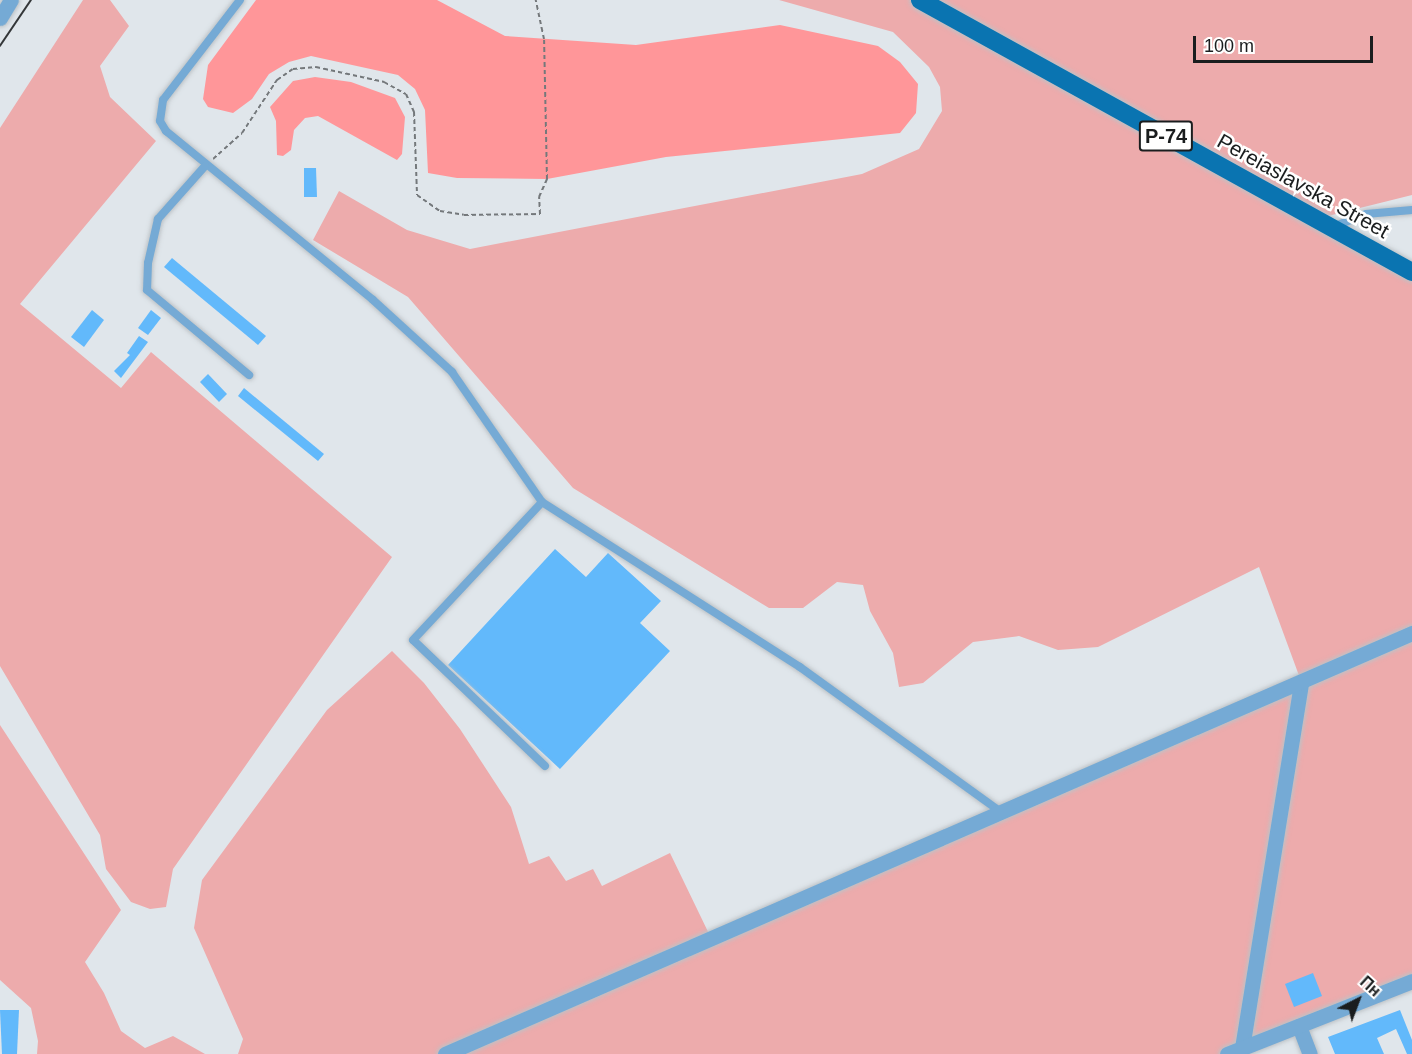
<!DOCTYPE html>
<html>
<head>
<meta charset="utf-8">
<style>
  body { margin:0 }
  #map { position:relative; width:1412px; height:1054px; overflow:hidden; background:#e0e6eb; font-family:Helvetica,sans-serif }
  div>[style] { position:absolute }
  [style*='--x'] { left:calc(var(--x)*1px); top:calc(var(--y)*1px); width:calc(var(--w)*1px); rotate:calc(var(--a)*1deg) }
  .green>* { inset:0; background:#edabac }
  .water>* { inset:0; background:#ff9699 }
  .building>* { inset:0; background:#62b9fb }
  .path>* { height:2px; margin-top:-1px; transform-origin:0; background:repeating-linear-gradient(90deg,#74787b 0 4.5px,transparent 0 7.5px) }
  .roads { filter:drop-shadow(0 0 2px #bcc2c6) drop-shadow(0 0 2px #bcc2c6) }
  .lane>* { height:8px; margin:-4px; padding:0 4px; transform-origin:4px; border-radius:4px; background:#75aad5 }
  .street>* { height:15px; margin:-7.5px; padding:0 7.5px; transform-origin:7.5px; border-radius:7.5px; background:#75aad5 }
  .primary>* { height:18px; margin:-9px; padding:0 9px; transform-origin:9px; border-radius:9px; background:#0a74b1 }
  .tram>* { height:1.5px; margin:-0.75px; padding:0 0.75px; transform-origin:0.75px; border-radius:0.75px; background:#333638 }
  span { translate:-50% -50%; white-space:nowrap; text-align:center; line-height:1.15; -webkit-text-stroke:5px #fff; paint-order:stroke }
  .shield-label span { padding:2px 4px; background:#fff; border:2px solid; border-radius:4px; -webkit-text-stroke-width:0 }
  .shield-label { font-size:20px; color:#1a1d1e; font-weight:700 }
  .street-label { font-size:21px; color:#1a1d1e }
  .north { position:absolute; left:1328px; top:970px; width:60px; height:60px; -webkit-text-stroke:4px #fff; paint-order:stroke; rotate:42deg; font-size:16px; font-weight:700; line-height:24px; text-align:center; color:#1a1d1e }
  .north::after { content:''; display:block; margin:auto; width:21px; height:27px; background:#1a1d1e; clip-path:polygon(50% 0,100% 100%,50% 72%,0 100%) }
  .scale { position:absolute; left:1193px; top:36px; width:180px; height:27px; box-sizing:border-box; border:3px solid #1a1d1e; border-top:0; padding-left:8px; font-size:18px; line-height:21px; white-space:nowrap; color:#1a1d1e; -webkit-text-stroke:4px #fff; paint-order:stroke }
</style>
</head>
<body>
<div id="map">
  <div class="green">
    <i style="clip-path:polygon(83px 0,110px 0,129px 26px,100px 66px,110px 97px,156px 141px,20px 304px,121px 388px,151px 352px,392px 557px,173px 869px,166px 907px,150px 909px,131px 902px,106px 869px,100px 835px,0 666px,0 128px)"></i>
    <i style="clip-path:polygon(779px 0,1412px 0,1412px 195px,1316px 219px,1412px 272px,1412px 981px,1227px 1054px,238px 1054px,243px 1039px,194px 928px,202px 880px,327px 710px,392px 651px,424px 683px,460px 729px,511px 807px,529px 864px,549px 856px,566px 881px,593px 869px,602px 886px,670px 853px,712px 940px,1301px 681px,1259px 567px,1098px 647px,1058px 650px,1019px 636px,973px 642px,923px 683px,899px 687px,893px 653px,870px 611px,863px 585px,837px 582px,803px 608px,769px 608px,573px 488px,408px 297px,313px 240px,339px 191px,407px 230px,470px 249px,862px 174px,919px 149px,942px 111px,940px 87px,929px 67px,893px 32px)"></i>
    <i style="clip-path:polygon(0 725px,121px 910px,85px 962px,104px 993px,121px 1031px,145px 1048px,173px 1036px,205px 1054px,37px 1054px,38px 1041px,31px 1008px,0 980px)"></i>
  </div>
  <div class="water">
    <i style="clip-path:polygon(256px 0,437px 0,505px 36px,636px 45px,780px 25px,878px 46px,900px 62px,918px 84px,916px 113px,900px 133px,666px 157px,547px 179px,457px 178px,428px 173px,425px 110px,415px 89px,398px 75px,311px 56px,289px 62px,269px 74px,252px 99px,233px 113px,208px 107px,203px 99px,208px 65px)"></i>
    <i style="clip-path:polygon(315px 77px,351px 82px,395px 98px,405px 117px,402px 154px,397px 160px,318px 116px,305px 118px,294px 130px,291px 150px,283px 156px,277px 155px,276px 121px,270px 107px,293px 81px)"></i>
  </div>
  <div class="building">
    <i style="clip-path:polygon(304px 168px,316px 168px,317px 197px,304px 197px)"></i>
    <i style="clip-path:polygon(172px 258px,266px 336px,258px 345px,164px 267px)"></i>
    <i style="clip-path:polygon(92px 310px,104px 320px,84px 347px,71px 337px)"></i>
    <i style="clip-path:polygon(151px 310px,161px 318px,148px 335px,138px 328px)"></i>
    <i style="clip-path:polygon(139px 336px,148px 342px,121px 378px,114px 371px,130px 355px,127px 353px)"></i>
    <i style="clip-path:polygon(208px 374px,227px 394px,219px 402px,200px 382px)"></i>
    <i style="clip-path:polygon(244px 388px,324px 454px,318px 461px,238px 396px)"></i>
    <i style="clip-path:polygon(555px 549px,586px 577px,608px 553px,661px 601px,640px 623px,670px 651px,560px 769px,448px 665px)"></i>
    <i style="clip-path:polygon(1313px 973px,1322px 996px,1294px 1007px,1285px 984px)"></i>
    <i style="clip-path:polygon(0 1010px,19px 1010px,17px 1054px,2px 1054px)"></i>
    <i style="clip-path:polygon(1400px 1010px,1412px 1040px,1412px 1054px,1407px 1054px,1396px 1029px,1377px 1038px,1384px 1054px,1335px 1054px,1328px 1037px)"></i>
  </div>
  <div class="path">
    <i style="--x:213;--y:159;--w:39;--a:-42"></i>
    <i style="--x:242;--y:133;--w:64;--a:-56.6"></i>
    <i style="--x:277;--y:80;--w:19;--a:-35"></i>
    <i style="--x:293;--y:69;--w:23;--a:-5"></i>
    <i style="--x:316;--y:67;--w:70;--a:12.4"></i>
    <i style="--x:384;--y:82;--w:25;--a:29"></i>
    <i style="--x:406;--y:94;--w:20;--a:66"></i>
    <i style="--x:414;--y:112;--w:83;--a:87.9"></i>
    <i style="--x:417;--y:195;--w:28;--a:35"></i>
    <i style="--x:440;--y:211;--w:24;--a:9"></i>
    <i style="--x:464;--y:215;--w:76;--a:-0.8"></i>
    <i style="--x:540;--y:214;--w:17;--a:-93"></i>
    <i style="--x:539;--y:197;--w:20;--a:-66"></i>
    <i style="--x:547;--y:179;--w:140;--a:-91.2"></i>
    <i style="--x:544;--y:39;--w:40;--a:-102"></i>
  </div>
  <div class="roads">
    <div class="lane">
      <i style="--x:240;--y:0;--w:126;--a:127.6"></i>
      <i style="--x:163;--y:100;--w:21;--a:98"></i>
      <i style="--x:160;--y:121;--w:12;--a:59"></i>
      <i style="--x:166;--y:131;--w:267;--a:39.2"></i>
      <i style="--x:373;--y:300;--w:107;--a:42.3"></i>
      <i style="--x:452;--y:372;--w:158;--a:55.3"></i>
      <i style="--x:205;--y:166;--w:71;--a:131.6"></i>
      <i style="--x:158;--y:219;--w:45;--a:102.8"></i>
      <i style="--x:148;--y:263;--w:27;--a:92"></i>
      <i style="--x:147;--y:290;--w:133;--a:39.8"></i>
      <i style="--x:1335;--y:226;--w:33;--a:-21"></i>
      <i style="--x:1366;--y:214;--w:46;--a:-5"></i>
      <i style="--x:545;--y:766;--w:182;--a:-136.3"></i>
      <i style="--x:413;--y:640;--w:189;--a:-46.9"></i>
      <i style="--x:542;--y:502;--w:306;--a:32.6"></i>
      <i style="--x:800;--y:667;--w:248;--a:35.8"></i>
    </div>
    <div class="street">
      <i style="--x:0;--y:18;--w:21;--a:-59"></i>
      <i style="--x:1299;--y:1026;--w:30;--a:69"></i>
      <i style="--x:1242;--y:1048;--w:371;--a:-80.8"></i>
      <i style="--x:445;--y:1054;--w:1055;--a:-23.53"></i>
      <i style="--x:1227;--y:1054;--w:199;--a:-21.5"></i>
    </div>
    <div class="primary">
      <i style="--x:920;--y:0;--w:562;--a:28.94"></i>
    </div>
  </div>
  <div class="tram">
    <i style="--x:0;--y:46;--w:55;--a:-56"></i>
  </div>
  <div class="shield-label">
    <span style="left:1166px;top:136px">Р-74</span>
  </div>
  <div class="street-label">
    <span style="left:1303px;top:186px;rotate:29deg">Pereiaslavska Street</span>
  </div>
  <div class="north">Пн</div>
  <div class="scale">100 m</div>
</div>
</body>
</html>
